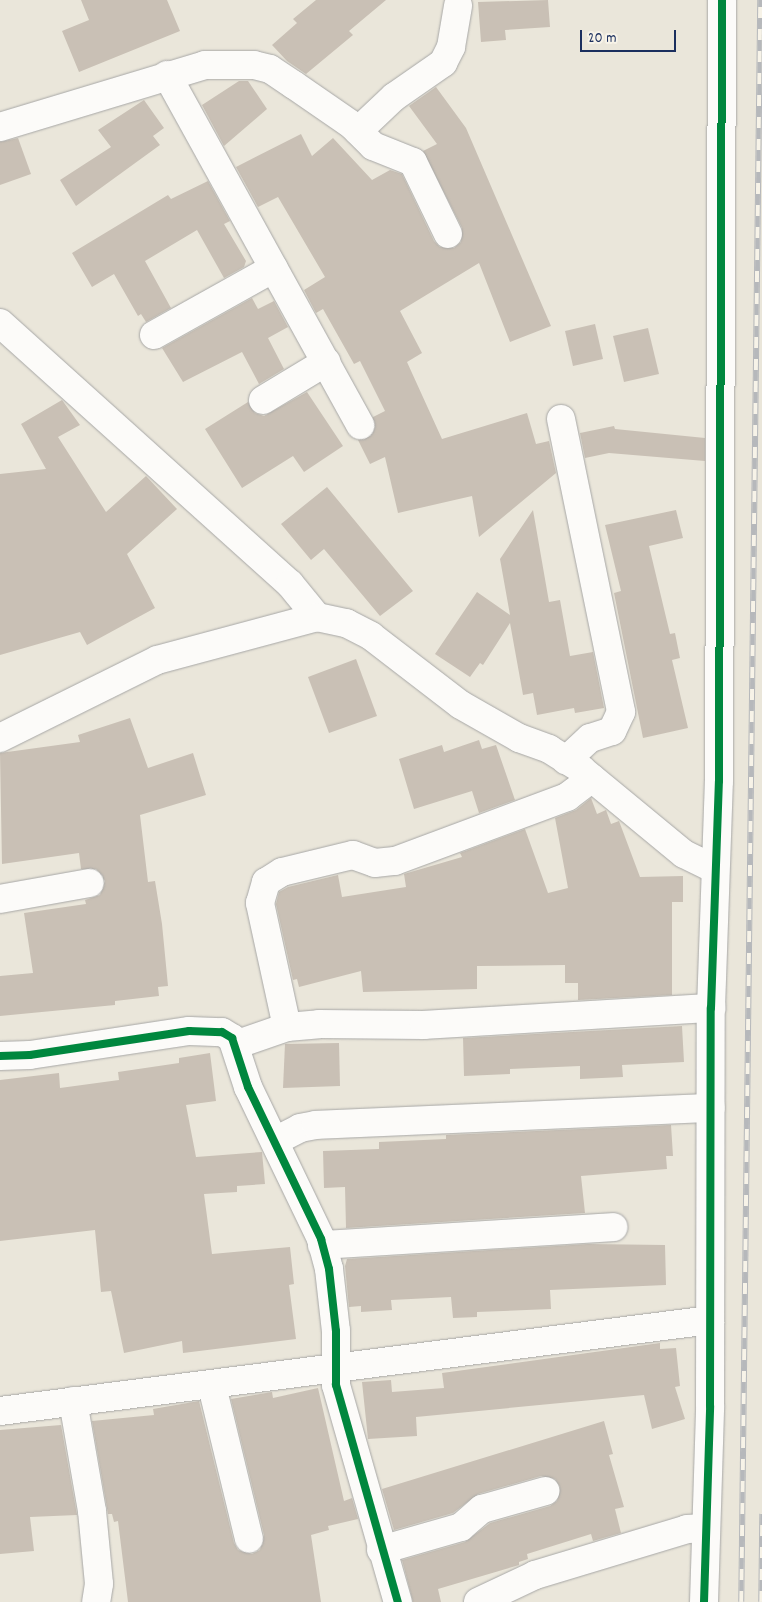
<!DOCTYPE html>
<html>
<head>
<meta charset="utf-8">
<style>
  body { margin:0 }
  #map { position:relative; width:762px; height:1602px; overflow:hidden; background:#eae6da; font-family:Dekko,sans-serif }
  div>[style] { position:absolute }
  [style*='--x'] { left:calc(var(--x)*1px); top:calc(var(--y)*1px); width:calc(var(--w)*1px); rotate:calc(var(--a)*1deg) }
  .building>* { inset:0; background:#c9c0b5 }
  .roads { filter:drop-shadow(0 0 1px #a7a7a6) drop-shadow(0 0 1px #a7a7a6) }
  .street>* { height:28px; margin:-14px; padding:0 14px; transform-origin:14px; border-radius:14px; background:#fcfbf9 }
  .rail>* { height:5.5px; margin-top:-2.75px; transform-origin:0; background:repeating-linear-gradient(90deg,#f7f3e8 0 11px,#b6b8bb 0 22px); box-sizing:border-box; border-block:1px solid #b6b8bb }
  .cycleway>* { height:8px; margin:-4px; padding:0 4px; transform-origin:4px; border-radius:4px; background:#00873e }
  span { translate:-50% -50%; white-space:nowrap; text-align:center; line-height:1.15; -webkit-text-stroke:4px #f7f3e8; paint-order:stroke }
  .scale { position:absolute; left:580px; top:30px; width:96px; height:22px; box-sizing:border-box; border:2px solid #1b2f5e; border-top:0; padding-left:6px; font-size:15px; line-height:18px; white-space:nowrap; color:#1b2f5e; -webkit-text-stroke:4px #f7f3e8; paint-order:stroke }
</style>
</head>
<body>
<div id="map">
  <div class="building">
    <i style="clip-path:polygon(81px 0,167px 0,180px 31px,79px 72px,62px 31px,89px 20px)"></i>
    <i style="clip-path:polygon(316px 0,386px 0,349px 31px,353px 35px,306px 74px,287px 61px,272px 45px,297px 23px,293px 19px)"></i>
    <i style="clip-path:polygon(548px 0,550px 27px,505px 30px,506px 40px,481px 42px,478px 2px)"></i>
    <i style="clip-path:polygon(239px 81px,248px 81px,267px 109px,224px 146px,202px 105px)"></i>
    <i style="clip-path:polygon(436px 87px,466px 128px,551px 326px,510px 342px,479px 263px,400px 311px,422px 353px,407px 362px,442px 439px,527px 413px,536px 444px,549px 441px,556px 473px,479px 537px,472px 496px,398px 513px,385px 457px,370px 464px,358px 440px,373px 433px,373px 417px,385px 411px,360px 361px,354px 364px,323px 309px,316px 313px,304px 290px,325px 277px,278px 197px,258px 207px,236px 167px,301px 134px,312px 156px,333px 138px,372px 180px,390px 170px,402px 174px,434px 241px,440px 247px,454px 248px,461px 242px,462px 228px,423px 151px,437px 144px,409px 106px)"></i>
    <i style="clip-path:polygon(144px 100px,164px 128px,153px 136px,160px 145px,76px 206px,60px 180px,111px 147px,98px 130px)"></i>
    <i style="clip-path:polygon(18px 138px,31px 174px,0 185px,0 142px)"></i>
    <i style="clip-path:polygon(208px 181px,230px 221px,224px 224px,246px 261px,244px 267px,224px 278px,197px 230px,145px 261px,171px 308px,146px 322px,141px 314px,138px 316px,114px 274px,92px 287px,72px 253px,168px 195px,171px 199px)"></i>
    <i style="clip-path:polygon(252px 298px,258px 309px,274px 301px,288px 327px,268px 338px,284px 369px,259px 384px,242px 352px,183px 382px,162px 348px)"></i>
    <i style="clip-path:polygon(595px 324px,603px 359px,573px 366px,565px 331px)"></i>
    <i style="clip-path:polygon(648px 328px,659px 374px,624px 382px,613px 336px)"></i>
    <i style="clip-path:polygon(307px 392px,343px 446px,304px 472px,293px 456px,242px 488px,205px 429px,248px 402px,255px 413px,264px 416px)"></i>
    <i style="clip-path:polygon(62px 400px,80px 425px,58px 437px,106px 512px,146px 476px,177px 509px,127px 554px,155px 608px,87px 645px,80px 632px,0 655px,0 474px,46px 469px,21px 424px)"></i>
    <i style="clip-path:polygon(614px 426px,615px 429px,705px 438px,705px 461px,609px 453px,585px 458px,580px 433px)"></i>
    <i style="clip-path:polygon(327px 487px,413px 591px,380px 616px,324px 549px,311px 560px,281px 524px)"></i>
    <i style="clip-path:polygon(533px 510px,549px 602px,560px 600px,570px 656px,593px 652px,604px 708px,575px 713px,574px 708px,537px 715px,533px 693px,523px 695px,510px 623px,483px 665px,480px 663px,470px 677px,435px 654px,477px 592px,510px 615px,500px 559px)"></i>
    <i style="clip-path:polygon(676px 510px,683px 538px,649px 546px,670px 634px,675px 633px,680px 658px,672px 660px,688px 728px,643px 738px,614px 593px,621px 591px,605px 525px)"></i>
    <i style="clip-path:polygon(356px 659px,377px 716px,329px 733px,308px 677px)"></i>
    <i style="clip-path:polygon(130px 718px,148px 768px,193px 753px,206px 795px,140px 815px,148px 882px,155px 881px,162px 924px,168px 986px,158px 987px,159px 996px,115px 1001px,115px 1005px,0 1016px,0 976px,33px 973px,24px 913px,86px 904px,85px 900px,100px 895px,105px 881px,96px 869px,81px 869px,79px 853px,2px 864px,0 753px,80px 742px,78px 735px)"></i>
    <i style="clip-path:polygon(479px 740px,482px 749px,496px 745px,515px 800px,479px 813px,472px 791px,414px 809px,399px 759px,442px 745px,444px 752px)"></i>
    <i style="clip-path:polygon(591px 798px,597px 814px,606px 810px,611px 824px,619px 821px,640px 877px,683px 876px,683px 902px,672px 902px,672px 995px,578px 1000px,578px 983px,565px 983px,565px 965px,477px 966px,477px 989px,363px 992px,361px 971px,299px 987px,297px 979px,293px 980px,276px 904px,279px 892px,288px 887px,338px 875px,342px 897px,406px 887px,404px 874px,462px 857px,460px 853px,525px 829px,548px 893px,568px 888px,555px 818px,576px 810px)"></i>
    <i style="clip-path:polygon(682px 1026px,684px 1062px,622px 1065px,623px 1077px,580px 1079px,580px 1066px,510px 1069px,510px 1074px,464px 1076px,463px 1038px)"></i>
    <i style="clip-path:polygon(339px 1043px,340px 1086px,283px 1088px,285px 1044px)"></i>
    <i style="clip-path:polygon(210px 1053px,216px 1101px,186px 1105px,196px 1157px,262px 1152px,265px 1184px,237px 1186px,237px 1192px,204px 1194px,212px 1254px,290px 1247px,294px 1284px,289px 1285px,296px 1339px,183px 1353px,182px 1341px,124px 1353px,111px 1291px,101px 1292px,95px 1230px,0 1241px,0 1080px,59px 1073px,60px 1088px,119px 1080px,118px 1072px,179px 1063px,179px 1058px)"></i>
    <i style="clip-path:polygon(671px 1125px,673px 1156px,666px 1156px,667px 1169px,581px 1176px,585px 1213px,346px 1228px,345px 1187px,324px 1188px,323px 1151px,379px 1149px,379px 1142px,446px 1139px,446px 1135px)"></i>
    <i style="clip-path:polygon(588px 1244px,665px 1245px,666px 1285px,550px 1290px,551px 1309px,477px 1312px,477px 1317px,453px 1318px,451px 1297px,391px 1300px,392px 1310px,361px 1312px,361px 1306px,349px 1307px,345px 1266px,347px 1259px)"></i>
    <i style="clip-path:polygon(660px 1343px,660px 1349px,676px 1348px,680px 1386px,675px 1387px,685px 1419px,652px 1429px,644px 1395px,416px 1417px,417px 1436px,368px 1439px,362px 1382px,391px 1380px,392px 1392px,444px 1388px,442px 1373px)"></i>
    <i style="clip-path:polygon(318px 1388px,344px 1501px,352px 1498px,358px 1519px,328px 1526px,329px 1530px,311px 1535px,321px 1602px,128px 1602px,118px 1521px,114px 1522px,112px 1514px,108px 1514px,92px 1421px,154px 1415px,153px 1409px,199px 1401px,234px 1543px,238px 1550px,252px 1554px,260px 1550px,264px 1535px,231px 1399px,272px 1392px,273px 1398px)"></i>
    <i style="clip-path:polygon(604px 1421px,613px 1454px,609px 1455px,624px 1507px,615px 1509px,621px 1533px,593px 1541px,591px 1534px,527px 1554px,528px 1559px,519px 1562px,519px 1565px,438px 1589px,441px 1602px,413px 1602px,402px 1560px,465px 1542px,490px 1523px,550px 1506px,557px 1501px,560px 1487px,555px 1479px,541px 1476px,478px 1494px,453px 1513px,394px 1530px,382px 1489px)"></i>
    <i style="clip-path:polygon(61px 1425px,77px 1515px,30px 1517px,34px 1551px,0 1554px,0 1430px)"></i>
  </div>
  <div class="roads">
    <div class="street">
      <i style="--x:167;--y:75;--w:400;--a:61.1"></i>
      <i style="--x:0;--y:127;--w:214;--a:-16.8"></i>
      <i style="--x:205;--y:65;--w:49;--a:0"></i>
      <i style="--x:254;--y:65;--w:16;--a:14"></i>
      <i style="--x:270;--y:69;--w:29;--a:34"></i>
      <i style="--x:294;--y:85;--w:70;--a:34.6"></i>
      <i style="--x:352;--y:125;--w:30;--a:45"></i>
      <i style="--x:373;--y:146;--w:43;--a:21.8"></i>
      <i style="--x:413;--y:162;--w:80;--a:64.1"></i>
      <i style="--x:358;--y:131;--w:50;--a:-43.4"></i>
      <i style="--x:394;--y:97;--w:60;--a:-34.8"></i>
      <i style="--x:443;--y:63;--w:18;--a:-63"></i>
      <i style="--x:451;--y:47;--w:42;--a:-80.3"></i>
      <i style="--x:0;--y:323;--w:390;--a:42"></i>
      <i style="--x:290;--y:584;--w:43;--a:50.7"></i>
      <i style="--x:154;--y:335;--w:137;--a:-29.2"></i>
      <i style="--x:263;--y:400;--w:74;--a:-31.1"></i>
      <i style="--x:561;--y:419;--w:299;--a:78.4"></i>
      <i style="--x:621;--y:712;--w:21;--a:115"></i>
      <i style="--x:612;--y:731;--w:23;--a:162"></i>
      <i style="--x:590;--y:738;--w:33;--a:137"></i>
      <i style="--x:0;--y:738;--w:175;--a:-26.4"></i>
      <i style="--x:157;--y:660;--w:166;--a:-15"></i>
      <i style="--x:317;--y:617;--w:30;--a:12"></i>
      <i style="--x:346;--y:623;--w:28;--a:27"></i>
      <i style="--x:371;--y:636;--w:113;--a:37.5"></i>
      <i style="--x:461;--y:705;--w:67;--a:29.6"></i>
      <i style="--x:519;--y:738;--w:32;--a:20"></i>
      <i style="--x:549;--y:749;--w:39;--a:32"></i>
      <i style="--x:582;--y:770;--w:132;--a:39.5"></i>
      <i style="--x:684;--y:854;--w:34;--a:26"></i>
      <i style="--x:0;--y:899;--w:91;--a:-10.1"></i>
      <i style="--x:287;--y:1027;--w:127;--a:-102.3"></i>
      <i style="--x:260;--y:903;--w:22;--a:-74"></i>
      <i style="--x:266;--y:882;--w:19;--a:-32"></i>
      <i style="--x:282;--y:872;--w:73;--a:-13.5"></i>
      <i style="--x:353;--y:855;--w:23;--a:20"></i>
      <i style="--x:375;--y:863;--w:20;--a:-6"></i>
      <i style="--x:395;--y:861;--w:184;--a:-20.4"></i>
      <i style="--x:567;--y:797;--w:31;--a:-37"></i>
      <i style="--x:235;--y:1045;--w:55;--a:-19.1"></i>
      <i style="--x:287;--y:1027;--w:32;--a:-5"></i>
      <i style="--x:319;--y:1024;--w:105;--a:0.5"></i>
      <i style="--x:424;--y:1025;--w:288;--a:-3.4"></i>
      <i style="--x:0;--y:1056;--w:30;--a:-2"></i>
      <i style="--x:30;--y:1055;--w:161;--a:-8.6"></i>
      <i style="--x:189;--y:1031;--w:33;--a:2"></i>
      <i style="--x:222;--y:1032;--w:12;--a:31"></i>
      <i style="--x:232;--y:1038;--w:52;--a:71.9"></i>
      <i style="--x:248;--y:1087;--w:169;--a:64.3"></i>
      <i style="--x:321;--y:1239;--w:31;--a:75"></i>
      <i style="--x:329;--y:1269;--w:62;--a:83.6"></i>
      <i style="--x:336;--y:1331;--w:54;--a:90"></i>
      <i style="--x:336;--y:1385;--w:226;--a:74.1"></i>
      <i style="--x:275;--y:1141;--w:28;--a:-27"></i>
      <i style="--x:300;--y:1128;--w:16;--a:-11"></i>
      <i style="--x:316;--y:1125;--w:395;--a:-2.5"></i>
      <i style="--x:322;--y:1245;--w:292;--a:-3.5"></i>
      <i style="--x:212;--y:1386;--w:157;--a:76.4"></i>
      <i style="--x:73;--y:1401;--w:112;--a:80.2"></i>
      <i style="--x:92;--y:1511;--w:73;--a:84.5"></i>
      <i style="--x:99;--y:1584;--w:18;--a:99"></i>
      <i style="--x:0;--y:1411;--w:716;--a:-7.3"></i>
      <i style="--x:381;--y:1550;--w:83;--a:-16"></i>
      <i style="--x:461;--y:1527;--w:28;--a:-41"></i>
      <i style="--x:482;--y:1509;--w:66;--a:-15.9"></i>
      <i style="--x:478;--y:1602;--w:63;--a:-25.3"></i>
      <i style="--x:535;--y:1575;--w:159;--a:-16.8"></i>
      <i style="--x:687;--y:1529;--w:18;--a:-3"></i>
      <i style="--x:704;--y:1602;--w:196;--a:-88.2"></i>
      <i style="--x:710;--y:1406;--w:398;--a:-89.9"></i>
      <i style="--x:711;--y:1008;--w:227;--a:-88"></i>
      <i style="--x:719;--y:781;--w:781;--a:-89.78"></i>
    </div>
  </div>
  <div class="rail">
    <i style="--x:741;--y:1602;--w:1602;--a:-89.32"></i>
    <i style="--x:761;--y:1602;--w:88;--a:-89.3"></i>
  </div>
  <div class="cycleway">
    <i style="--x:0;--y:1056;--w:30;--a:-2"></i>
    <i style="--x:30;--y:1055;--w:161;--a:-8.6"></i>
    <i style="--x:189;--y:1031;--w:33;--a:2"></i>
    <i style="--x:222;--y:1032;--w:12;--a:31"></i>
    <i style="--x:232;--y:1038;--w:52;--a:71.9"></i>
    <i style="--x:248;--y:1087;--w:169;--a:64.3"></i>
    <i style="--x:321;--y:1239;--w:31;--a:75"></i>
    <i style="--x:329;--y:1269;--w:62;--a:83.6"></i>
    <i style="--x:336;--y:1331;--w:54;--a:90"></i>
    <i style="--x:336;--y:1385;--w:226;--a:74.1"></i>
    <i style="--x:704;--y:1602;--w:196;--a:-88.2"></i>
    <i style="--x:710;--y:1406;--w:398;--a:-89.9"></i>
    <i style="--x:711;--y:1008;--w:227;--a:-88"></i>
    <i style="--x:719;--y:781;--w:781;--a:-89.78"></i>
  </div>
  <div class="scale">20 m</div>
</div>
</body>
</html>
